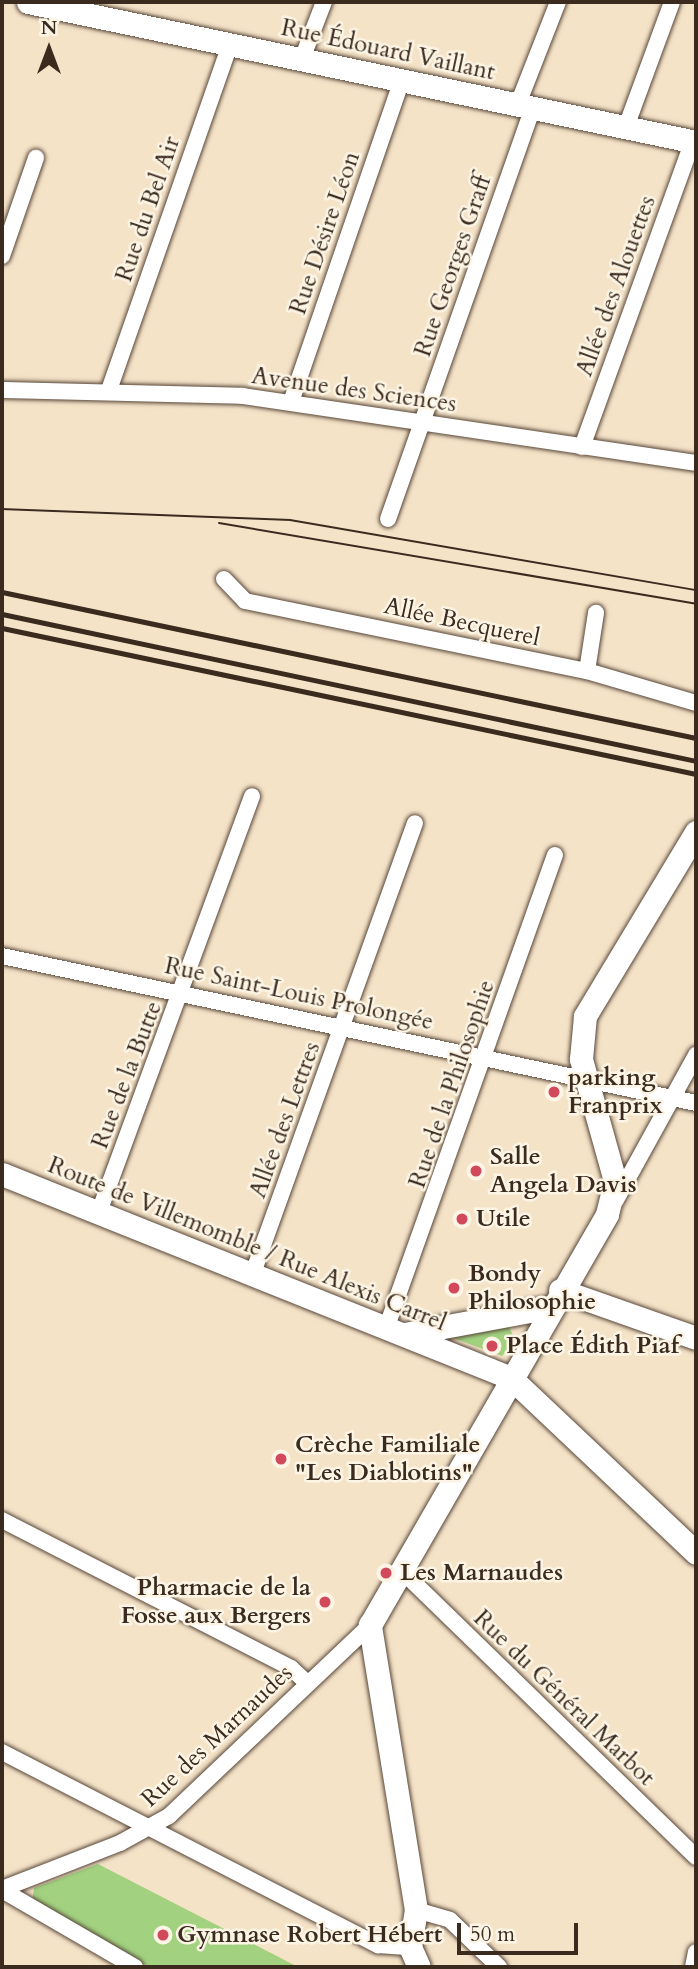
<!DOCTYPE html>
<html>
<head>
<meta charset="utf-8">
<style>
  body { margin:0 }
  #map { position:relative; width:698px; height:1969px; overflow:hidden; background:#f5e3c8; font-family:Cardo,serif }
  div>[style] { position:absolute }
  [style*='--x'] { left:calc(var(--x)*1px); top:calc(var(--y)*1px); width:calc(var(--w)*1px); rotate:calc(var(--a)*1deg) }
  .green>* { inset:0; background:#a2d280 }
  .roads { filter:drop-shadow(0 0 2px #574638) drop-shadow(0 0 2px #574638) }
  .street>* { height:16px; margin:-8px; padding:0 8px; transform-origin:8px; border-radius:8px; background:#fff }
  .secondary>* { height:23px; margin:-11.5px; padding:0 11.5px; transform-origin:11.5px; border-radius:11.5px; background:#fff }
  .tram>* { height:2px; margin:-1px; padding:0 1px; transform-origin:1px; border-radius:1px; background:#3b2a1e }
  .rail>* { height:5px; margin:-2.5px; padding:0 2.5px; transform-origin:2.5px; border-radius:2.5px; background:#3b2a1e }
  .dots>* { width:19px; height:19px; translate:-50% -50%; box-sizing:border-box; border:4px solid #fcf5e5; border-radius:50% }
  span { translate:-50% -50%; white-space:nowrap; text-align:center; line-height:1.15; -webkit-text-stroke:5px #fcf5e5; paint-order:stroke }
  .street-label { font-size:24px; color:#3b2a1e }
  .poi-label { font-size:24px; color:#3b2a1e; font-weight:700 }
  .left { translate:0 -50%; text-align:left }
  .right { translate:-100% -50%; text-align:right }
  .frame { position:absolute; inset:0; border:4px solid #3b2a1e; pointer-events:none }
  .north { position:absolute; left:14px; top:14px; width:70px; height:70px; -webkit-text-stroke:5px #fcf5e5; paint-order:stroke; rotate:0deg; font-size:19px; font-weight:700; line-height:28px; text-align:center; color:#3b2a1e }
  .north::after { content:''; display:block; margin:auto; width:24px; height:32px; background:#3b2a1e; clip-path:polygon(50% 0,100% 100%,50% 72%,0 100%) }
  .scale { position:absolute; left:457px; top:1923px; width:121px; height:32px; box-sizing:border-box; border:4px solid #3b2a1e; border-top:0; padding-left:9px; font-size:21px; line-height:24px; white-space:nowrap; color:#3b2a1e; -webkit-text-stroke:5px #fcf5e5; paint-order:stroke }
</style>
</head>
<body>
<div id="map">
  <div class="green">
    <i style="clip-path:polygon(509px 1327px,516px 1341px,502px 1356px,453px 1338px)"></i>
    <i style="clip-path:polygon(98px 1864px,298px 1967px,149px 1967px,32px 1903px,34px 1888px)"></i>
  </div>
  <div class="roads">
    <div class="street">
      <i style="--x:302;--y:59;--w:61;--a:-68.9"></i>
      <i style="--x:518;--y:104;--w:110;--a:-68.6"></i>
      <i style="--x:626;--y:127;--w:133;--a:-69.8"></i>
      <i style="--x:2;--y:256;--w:104;--a:-70.9"></i>
      <i style="--x:2;--y:390;--w:241;--a:1.4"></i>
      <i style="--x:243;--y:396;--w:458;--a:8.4"></i>
      <i style="--x:109;--y:390;--w:367;--a:-70.7"></i>
      <i style="--x:291;--y:402;--w:341;--a:-71"></i>
      <i style="--x:582;--y:447;--w:326;--a:-70.1"></i>
      <i style="--x:388;--y:519;--w:437;--a:-70.6"></i>
      <i style="--x:224;--y:579;--w:30;--a:46"></i>
      <i style="--x:245;--y:601;--w:349;--a:11.6"></i>
      <i style="--x:587;--y:671;--w:114;--a:16.4"></i>
      <i style="--x:587;--y:671;--w:59;--a:-81.2"></i>
      <i style="--x:2;--y:956;--w:709;--a:11.96"></i>
      <i style="--x:616;--y:1200;--w:166;--a:-61.1"></i>
      <i style="--x:99;--y:1212;--w:443;--a:-69.8"></i>
      <i style="--x:253;--y:1273;--w:478;--a:-70.2"></i>
      <i style="--x:387;--y:1326;--w:500;--a:-70.37"></i>
      <i style="--x:2;--y:1520;--w:325;--a:27.1"></i>
      <i style="--x:291;--y:1668;--w:23;--a:43"></i>
      <i style="--x:402;--y:1571;--w:410;--a:44.2"></i>
      <i style="--x:2;--y:1752;--w:423;--a:27.2"></i>
      <i style="--x:378;--y:1945;--w:32;--a:4"></i>
      <i style="--x:2;--y:1889;--w:127;--a:-21.3"></i>
      <i style="--x:120;--y:1843;--w:56;--a:-28.9"></i>
      <i style="--x:169;--y:1816;--w:277;--a:-43.5"></i>
      <i style="--x:2;--y:1890;--w:154;--a:30.1"></i>
      <i style="--x:416;--y:1910;--w:35;--a:16"></i>
      <i style="--x:450;--y:1920;--w:68;--a:43.8"></i>
      <i style="--x:693;--y:1967;--w:15;--a:-79"></i>
    </div>
    <div class="secondary">
      <i style="--x:28;--y:2;--w:683;--a:11.84"></i>
      <i style="--x:2;--y:1174;--w:548;--a:21.84"></i>
      <i style="--x:511;--y:1378;--w:255;--a:43.4"></i>
      <i style="--x:560;--y:1290;--w:144;--a:19.4"></i>
      <i style="--x:405;--y:1334;--w:147;--a:-10.5"></i>
      <i style="--x:419;--y:1967;--w:22;--a:-114"></i>
      <i style="--x:410;--y:1947;--w:37;--a:-81"></i>
      <i style="--x:416;--y:1910;--w:289;--a:-99.2"></i>
      <i style="--x:370;--y:1625;--w:474;--a:-60"></i>
      <i style="--x:607;--y:1214;--w:34;--a:-76"></i>
      <i style="--x:615;--y:1181;--w:127;--a:-105.6"></i>
      <i style="--x:581;--y:1059;--w:43;--a:-84.7"></i>
      <i style="--x:585;--y:1016;--w:215;--a:-58.9"></i>
    </div>
  </div>
  <div class="tram">
    <i style="--x:2;--y:509;--w:288;--a:2.2"></i>
    <i style="--x:290;--y:520;--w:412;--a:9.8"></i>
    <i style="--x:219;--y:523;--w:484;--a:9.6"></i>
  </div>
  <div class="rail">
    <i style="--x:2;--y:592;--w:709;--a:11.88"></i>
    <i style="--x:2;--y:614;--w:709;--a:11.96"></i>
    <i style="--x:2;--y:628;--w:709;--a:11.88"></i>
  </div>
  <div class="dots">
    <i style="left:554px;top:1092px;background:#d1495b"></i>
    <i style="left:476px;top:1171px;background:#d1495b"></i>
    <i style="left:462px;top:1219px;background:#d1495b"></i>
    <i style="left:454px;top:1288px;background:#d1495b"></i>
    <i style="left:492px;top:1346px;background:#d1495b"></i>
    <i style="left:281px;top:1459px;background:#d1495b"></i>
    <i style="left:386px;top:1573px;background:#d1495b"></i>
    <i style="left:325px;top:1602px;background:#d1495b"></i>
    <i style="left:163px;top:1935px;background:#d1495b"></i>
  </div>
  <div class="street-label">
    <span style="left:388px;top:50px;rotate:12deg">Rue Édouard Vaillant</span>
    <span style="left:148px;top:209px;rotate:-71deg">Rue du Bel Air</span>
    <span style="left:325px;top:233px;rotate:-71deg">Rue Désire Léon</span>
    <span style="left:453px;top:266px;rotate:-71deg">Rue Georges Graff</span>
    <span style="left:616px;top:286px;rotate:-70deg">Allée des Alouettes</span>
    <span style="left:354px;top:390px;rotate:8deg">Avenue des Sciences</span>
    <span style="left:462px;top:622px;rotate:12deg">Allée Becquerel</span>
    <span style="left:299px;top:994px;rotate:12deg">Rue Saint-Louis Prolongée</span>
    <span style="left:127px;top:1075px;rotate:-69deg">Rue de la Butte</span>
    <span style="left:452px;top:1084px;rotate:-71deg">Rue de la Philosophie</span>
    <span style="left:285px;top:1120px;rotate:-70deg">Allée des Lettres</span>
    <span style="left:247px;top:1244px;rotate:22deg">Route de Villemomble / Rue Alexis Carrel</span>
    <span style="left:564px;top:1698px;rotate:44deg">Rue du Général Marbot</span>
    <span style="left:217px;top:1736px;rotate:-43deg">Rue des Marnaudes</span>
  </div>
  <div class="poi-label">
    <span class="left" style="left:568px;top:1092px">parking<br>Franprix</span>
    <span class="left" style="left:490px;top:1171px">Salle<br>Angela Davis</span>
    <span class="left" style="left:476px;top:1219px">Utile</span>
    <span class="left" style="left:468px;top:1288px">Bondy<br>Philosophie</span>
    <span class="left" style="left:506px;top:1346px">Place Édith Piaf</span>
    <span class="left" style="left:295px;top:1459px">Crèche Familiale<br>"Les Diablotins"</span>
    <span class="left" style="left:400px;top:1573px">Les Marnaudes</span>
    <span class="right" style="left:311px;top:1602px">Pharmacie de la<br>Fosse aux Bergers</span>
    <span class="left" style="left:177px;top:1935px">Gymnase Robert Hébert</span>
  </div>
  <div class="frame"></div>
  <div class="north">N</div>
  <div class="scale">50 m</div>
</div>
</body>
</html>
